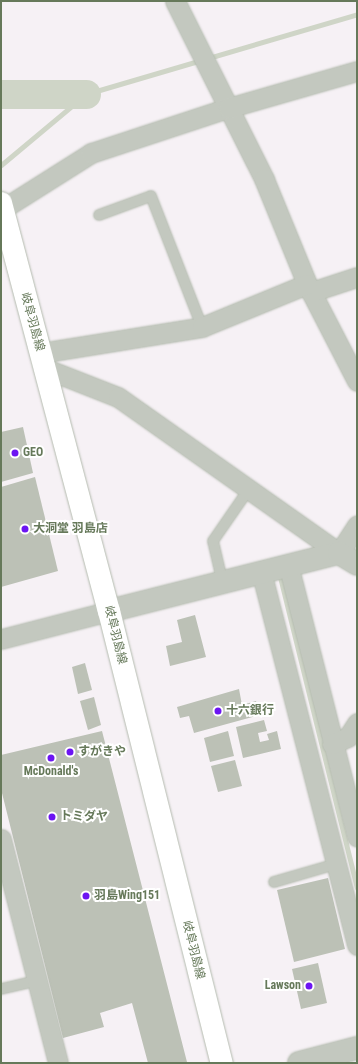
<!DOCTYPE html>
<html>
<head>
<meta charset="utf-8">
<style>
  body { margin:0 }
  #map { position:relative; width:358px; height:1064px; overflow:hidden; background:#f6f1f5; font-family:"Roboto Condensed","Noto Sans JP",sans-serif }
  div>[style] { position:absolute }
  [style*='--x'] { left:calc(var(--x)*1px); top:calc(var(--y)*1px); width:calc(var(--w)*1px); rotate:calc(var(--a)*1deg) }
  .stream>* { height:5px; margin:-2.5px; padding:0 2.5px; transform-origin:2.5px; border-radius:2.5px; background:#cfd5c7 }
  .river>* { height:29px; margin:-14.5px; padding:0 14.5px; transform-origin:14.5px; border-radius:14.5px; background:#cfd5c7 }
  .building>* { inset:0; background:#bcc1b6 }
  .roads { filter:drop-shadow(0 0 1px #b4bbaf) drop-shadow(0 0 1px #b4bbaf) }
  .service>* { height:10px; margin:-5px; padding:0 5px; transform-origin:5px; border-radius:5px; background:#c3c8bf }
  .minor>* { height:19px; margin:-9.5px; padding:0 9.5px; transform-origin:9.5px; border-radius:9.5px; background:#c3c8bf }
  .tertiary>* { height:22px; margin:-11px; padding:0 11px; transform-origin:11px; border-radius:11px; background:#c3c8bf }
  .secondary>* { height:22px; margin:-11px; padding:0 11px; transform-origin:11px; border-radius:11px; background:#fff }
  .dots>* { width:11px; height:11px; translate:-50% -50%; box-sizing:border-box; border:2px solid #fff; border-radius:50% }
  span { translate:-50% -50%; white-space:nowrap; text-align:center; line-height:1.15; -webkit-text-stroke:4px #fff; paint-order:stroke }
  .street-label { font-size:12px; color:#66795a }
  .poi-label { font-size:12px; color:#66795a; font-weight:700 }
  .left { translate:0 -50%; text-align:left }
  .right { translate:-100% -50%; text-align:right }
  .frame { position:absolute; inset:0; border:2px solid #66795a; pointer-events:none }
</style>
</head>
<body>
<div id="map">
  <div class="stream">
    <i style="--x:1;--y:165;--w:111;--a:-39.9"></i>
    <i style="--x:86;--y:94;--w:283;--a:-16.4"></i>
    <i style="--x:280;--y:577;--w:320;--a:76.1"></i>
  </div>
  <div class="river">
    <i style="--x:1;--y:94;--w:85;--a:0"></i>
  </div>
  <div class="building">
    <i style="clip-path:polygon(23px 427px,33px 473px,1px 482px,1px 432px)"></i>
    <i style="clip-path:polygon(35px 477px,58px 571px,1px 587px,1px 487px)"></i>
    <i style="clip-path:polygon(195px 615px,206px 657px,170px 666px,166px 646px,182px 642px,177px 620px)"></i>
    <i style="clip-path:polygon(85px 663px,92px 690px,78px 694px,72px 667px)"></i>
    <i style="clip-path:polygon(239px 689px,242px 705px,256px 701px,260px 715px,194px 733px,189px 716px,180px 718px,177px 707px)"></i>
    <i style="clip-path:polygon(94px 697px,101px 725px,88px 730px,80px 701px)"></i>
    <i style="clip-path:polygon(264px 720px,267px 731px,258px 733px,260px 742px,269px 740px,267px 734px,277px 731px,281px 749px,243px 758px,236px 727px)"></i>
    <i style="clip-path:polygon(102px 731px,187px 1062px,183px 1063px,148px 1063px,132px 1003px,100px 1013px,104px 1027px,63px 1038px,1px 789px,1px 755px)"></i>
    <i style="clip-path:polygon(228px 731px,234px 756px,210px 762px,204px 738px)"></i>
    <i style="clip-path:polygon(235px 760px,242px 786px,218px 792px,211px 766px)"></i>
    <i style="clip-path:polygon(328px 878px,345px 949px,294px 962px,277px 890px)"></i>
    <i style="clip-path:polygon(318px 963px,327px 1003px,301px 1009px,292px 969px)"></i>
  </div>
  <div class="roads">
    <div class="service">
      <i style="--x:99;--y:215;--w:55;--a:-20.1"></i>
      <i style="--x:151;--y:196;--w:141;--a:68.7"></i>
      <i style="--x:223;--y:584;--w:44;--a:-103.1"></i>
      <i style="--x:213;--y:541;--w:63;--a:-55.3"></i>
      <i style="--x:274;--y:882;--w:65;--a:-16.2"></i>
      <i style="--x:1;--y:989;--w:35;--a:-13"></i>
    </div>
    <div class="minor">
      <i style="--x:175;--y:1;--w:199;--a:63.4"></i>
      <i style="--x:264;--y:179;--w:113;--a:67.7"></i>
      <i style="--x:307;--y:284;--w:109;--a:62.7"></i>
      <i style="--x:1;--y:210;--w:107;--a:-32.3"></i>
      <i style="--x:91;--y:153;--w:144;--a:-18.2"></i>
      <i style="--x:228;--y:108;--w:134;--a:-16"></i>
      <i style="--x:311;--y:292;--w:48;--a:-18.1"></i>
      <i style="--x:40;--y:353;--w:164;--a:-9.1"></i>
      <i style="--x:202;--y:327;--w:113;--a:-22.3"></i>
      <i style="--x:44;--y:368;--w:79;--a:21.4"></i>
      <i style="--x:118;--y:397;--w:271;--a:35.2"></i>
      <i style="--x:339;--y:553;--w:33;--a:-57"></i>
      <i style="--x:289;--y:568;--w:277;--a:75.8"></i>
      <i style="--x:262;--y:575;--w:382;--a:75.6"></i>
      <i style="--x:1;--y:639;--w:112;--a:-14.5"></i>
      <i style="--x:332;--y:744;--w:17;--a:-24"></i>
      <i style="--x:348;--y:737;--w:17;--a:-57"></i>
      <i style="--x:1;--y:839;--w:231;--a:75.7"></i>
    </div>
    <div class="tertiary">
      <i style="--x:109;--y:611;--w:237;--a:-14.2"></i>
      <i style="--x:339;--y:553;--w:21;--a:31"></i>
      <i style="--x:299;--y:1063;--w:60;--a:-14.5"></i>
    </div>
    <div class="secondary">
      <i style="--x:1;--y:203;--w:422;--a:75.2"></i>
      <i style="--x:109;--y:611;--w:466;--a:76"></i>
    </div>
  </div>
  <div class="dots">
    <i style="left:15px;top:453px;background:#6c15f2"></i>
    <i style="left:25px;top:529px;background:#6c15f2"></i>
    <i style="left:218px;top:711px;background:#6c15f2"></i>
    <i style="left:70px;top:752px;background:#6c15f2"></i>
    <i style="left:51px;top:758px;background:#6c15f2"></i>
    <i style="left:52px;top:817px;background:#6c15f2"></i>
    <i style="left:86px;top:896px;background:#6c15f2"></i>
    <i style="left:309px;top:986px;background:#6c15f2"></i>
  </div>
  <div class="street-label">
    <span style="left:32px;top:322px;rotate:75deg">岐阜羽島線</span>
    <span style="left:115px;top:635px;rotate:76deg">岐阜羽島線</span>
    <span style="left:193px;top:950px;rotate:76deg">岐阜羽島線</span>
  </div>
  <div class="poi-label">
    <span class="left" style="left:23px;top:453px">GEO</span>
    <span class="left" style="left:33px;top:529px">大洞堂 羽島店</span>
    <span class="left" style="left:226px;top:711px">十六銀行</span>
    <span class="left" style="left:78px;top:752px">すがきや</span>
    <span style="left:51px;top:772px">McDonald's</span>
    <span class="left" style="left:60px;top:817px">トミダヤ</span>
    <span class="left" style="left:94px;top:896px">羽島Wing151</span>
    <span class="right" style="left:301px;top:986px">Lawson</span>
  </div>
  <div class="frame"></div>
</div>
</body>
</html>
